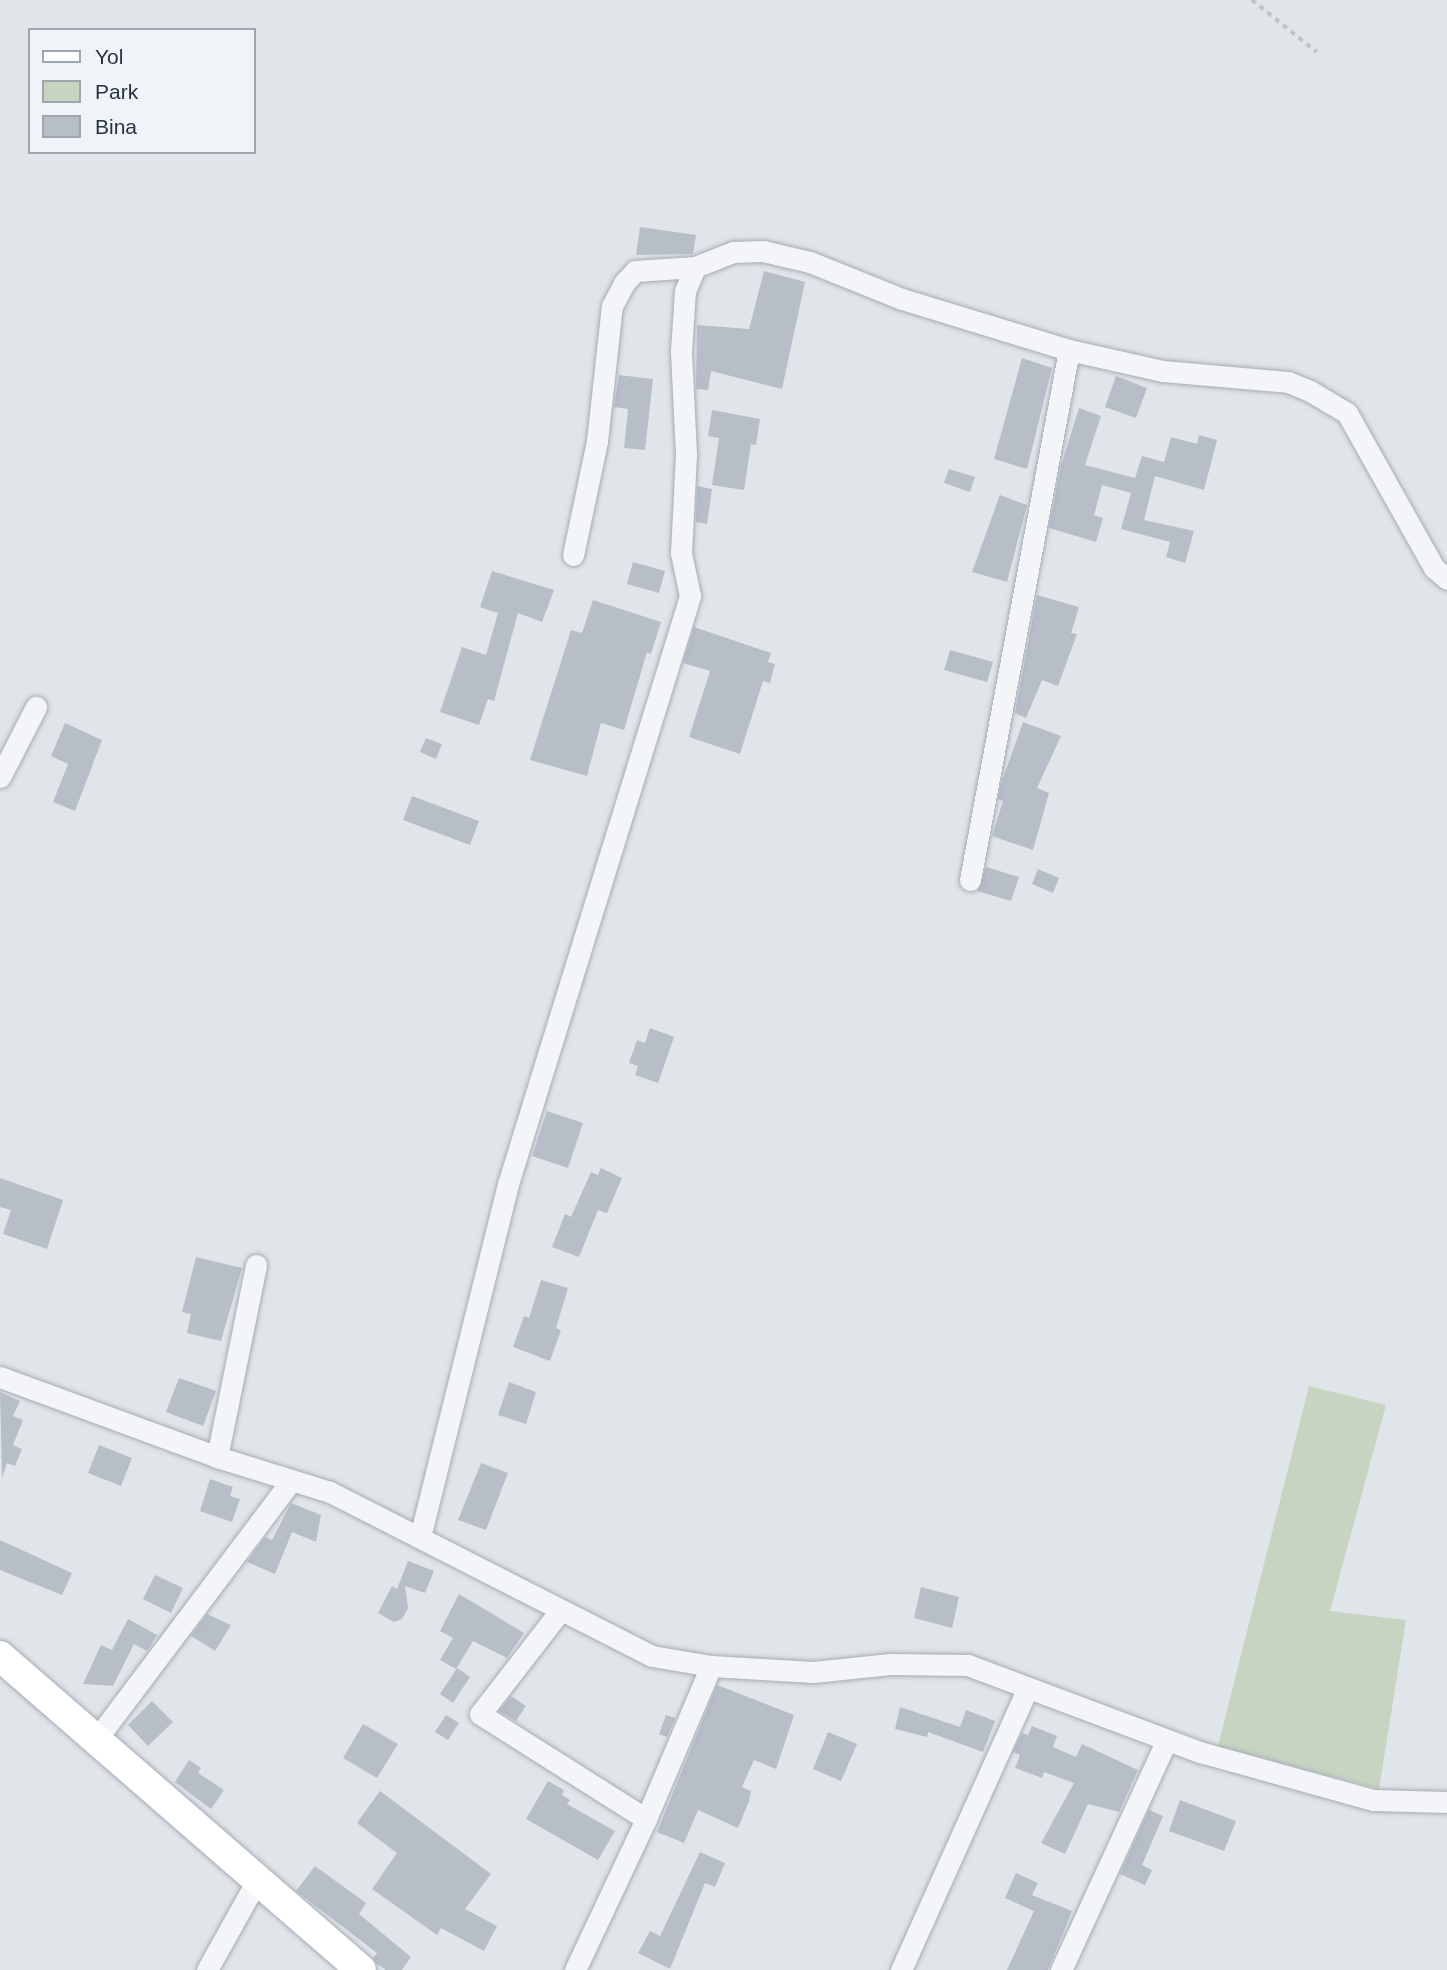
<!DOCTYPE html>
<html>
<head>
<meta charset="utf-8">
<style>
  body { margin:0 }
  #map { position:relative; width:1447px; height:1970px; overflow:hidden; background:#e0e5ea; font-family:Helvetica,sans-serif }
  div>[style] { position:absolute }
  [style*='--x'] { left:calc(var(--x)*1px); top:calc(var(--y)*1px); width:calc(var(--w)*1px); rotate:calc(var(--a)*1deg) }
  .green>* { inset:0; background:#c7d4c1 }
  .building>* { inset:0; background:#b7bec7 }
  .path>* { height:3.5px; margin-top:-1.75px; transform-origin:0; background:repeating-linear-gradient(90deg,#bec3c9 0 5px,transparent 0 10px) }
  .roads { filter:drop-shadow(0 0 2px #a5acb4) drop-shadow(0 0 2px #a5acb4) }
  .street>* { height:21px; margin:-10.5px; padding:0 10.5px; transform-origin:10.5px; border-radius:10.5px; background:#f3f5f8 }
  .secondary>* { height:30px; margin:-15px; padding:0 15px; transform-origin:15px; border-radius:15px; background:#fff }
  span { translate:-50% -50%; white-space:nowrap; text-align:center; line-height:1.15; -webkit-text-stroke:5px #f0f3f7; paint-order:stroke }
  .legend { position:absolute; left:28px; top:28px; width:228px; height:126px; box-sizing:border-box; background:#f0f3f7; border:2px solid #a0a6af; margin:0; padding:9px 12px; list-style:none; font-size:21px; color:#283342 }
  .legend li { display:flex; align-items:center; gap:14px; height:35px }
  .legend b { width:35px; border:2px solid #a0a6af }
</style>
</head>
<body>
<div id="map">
  <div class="green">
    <i style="clip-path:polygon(1309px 1386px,1386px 1405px,1330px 1611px,1406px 1620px,1379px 1789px,1218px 1746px)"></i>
  </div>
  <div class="building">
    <i style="clip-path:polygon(640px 227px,696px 235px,693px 254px,636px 255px)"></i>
    <i style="clip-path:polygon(764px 271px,805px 282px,782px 389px,711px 371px,708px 390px,696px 389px,697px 325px,749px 329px)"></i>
    <i style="clip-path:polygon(1022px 358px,1052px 368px,1027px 469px,994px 459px)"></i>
    <i style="clip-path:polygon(619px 375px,653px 379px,645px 450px,624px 448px,628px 409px,614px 407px)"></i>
    <i style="clip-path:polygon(1116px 376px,1147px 388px,1136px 418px,1105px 407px)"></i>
    <i style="clip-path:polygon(1079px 408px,1101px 416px,1085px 465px,1135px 478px,1142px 456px,1164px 462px,1171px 437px,1197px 444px,1199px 435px,1217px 440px,1204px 490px,1155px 476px,1144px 520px,1194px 531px,1185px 563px,1166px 557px,1170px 542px,1121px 529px,1131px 493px,1102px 485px,1094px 515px,1103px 518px,1096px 542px,1049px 528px,1061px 466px)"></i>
    <i style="clip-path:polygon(712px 410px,760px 419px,756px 445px,751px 444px,744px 490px,712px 485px,719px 438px,708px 436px)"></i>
    <i style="clip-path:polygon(949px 469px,975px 477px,970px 492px,944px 483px)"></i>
    <i style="clip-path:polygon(697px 486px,712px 489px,707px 524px,696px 522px)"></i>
    <i style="clip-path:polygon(1000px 495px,1027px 505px,1007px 582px,972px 572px)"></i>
    <i style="clip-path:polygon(633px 562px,665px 571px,659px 593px,627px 584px)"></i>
    <i style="clip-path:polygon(492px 571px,554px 590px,542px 622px,518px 613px,494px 701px,488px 699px,479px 725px,440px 712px,462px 647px,486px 655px,498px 613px,480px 607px)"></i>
    <i style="clip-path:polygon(1037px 595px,1079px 607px,1071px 633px,1077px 634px,1058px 686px,1042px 680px,1026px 718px,1015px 713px)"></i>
    <i style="clip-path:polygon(593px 600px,661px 622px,651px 654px,647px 652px,624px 730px,601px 723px,587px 776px,530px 760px,571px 630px,582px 633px)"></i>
    <i style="clip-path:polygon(694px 627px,771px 653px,768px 662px,775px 664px,770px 683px,763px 681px,740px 754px,689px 737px,710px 671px,683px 663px)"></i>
    <i style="clip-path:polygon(950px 650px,993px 662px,987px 682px,944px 670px)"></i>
    <i style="clip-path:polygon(1023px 722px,1061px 736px,1037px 788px,1049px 793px,1033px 850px,992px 836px,1003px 801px,998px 799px,1001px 784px)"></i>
    <i style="clip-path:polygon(65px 723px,102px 740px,75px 811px,53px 802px,68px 764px,51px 756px)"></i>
    <i style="clip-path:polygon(426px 738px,442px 744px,436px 759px,420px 752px)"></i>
    <i style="clip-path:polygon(412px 796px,479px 821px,470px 845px,403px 820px)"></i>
    <i style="clip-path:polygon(986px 867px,1019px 877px,1011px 901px,977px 891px)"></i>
    <i style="clip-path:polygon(1038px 869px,1059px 878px,1053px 893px,1032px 884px)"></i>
    <i style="clip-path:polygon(650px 1028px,674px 1037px,658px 1083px,635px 1075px,638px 1066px,629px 1063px,637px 1040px,645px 1043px)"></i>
    <i style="clip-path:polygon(547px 1111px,583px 1123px,568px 1168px,532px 1156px)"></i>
    <i style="clip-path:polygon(601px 1168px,622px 1178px,607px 1213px,598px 1210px,579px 1257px,552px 1247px,565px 1214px,571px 1217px,591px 1172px,598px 1175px)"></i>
    <i style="clip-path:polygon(0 1178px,63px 1200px,47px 1249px,3px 1234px,11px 1210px,0 1207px)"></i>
    <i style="clip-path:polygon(196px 1257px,242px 1268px,221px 1341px,187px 1333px,191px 1314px,182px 1312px)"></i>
    <i style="clip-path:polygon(541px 1280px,568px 1288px,556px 1328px,561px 1330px,550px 1361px,513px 1347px,524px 1316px,529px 1318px)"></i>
    <i style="clip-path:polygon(179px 1378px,216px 1391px,203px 1426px,166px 1412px)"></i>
    <i style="clip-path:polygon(509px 1382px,536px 1392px,526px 1424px,498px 1415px)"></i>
    <i style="clip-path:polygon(0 1392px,20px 1401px,13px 1416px,23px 1420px,13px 1445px,22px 1449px,15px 1466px,7px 1463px,2px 1478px)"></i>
    <i style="clip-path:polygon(99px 1445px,132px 1458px,121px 1486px,88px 1473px)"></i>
    <i style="clip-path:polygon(481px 1463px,508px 1473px,486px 1530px,458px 1520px)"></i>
    <i style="clip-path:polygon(210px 1479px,233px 1487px,230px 1496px,240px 1499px,232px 1522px,200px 1511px)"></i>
    <i style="clip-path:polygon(291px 1503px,321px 1515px,316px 1542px,292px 1532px,275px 1574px,247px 1562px,265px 1537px,272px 1540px)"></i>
    <i style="clip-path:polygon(0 1540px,72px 1573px,62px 1595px,0 1570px)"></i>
    <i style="clip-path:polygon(408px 1561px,434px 1571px,425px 1593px,405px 1586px,408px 1608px,402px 1619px,394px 1622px,378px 1613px,392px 1586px,397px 1589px)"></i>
    <i style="clip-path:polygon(155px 1575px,183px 1588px,171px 1613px,143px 1599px)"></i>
    <i style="clip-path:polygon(921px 1587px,959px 1597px,952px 1628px,914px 1618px)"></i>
    <i style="clip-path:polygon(459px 1594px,524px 1633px,507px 1658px,473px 1641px,456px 1669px,440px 1660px,453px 1638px,440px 1631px)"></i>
    <i style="clip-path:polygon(207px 1614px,231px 1625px,215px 1651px,191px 1636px)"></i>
    <i style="clip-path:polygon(128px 1619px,157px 1635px,147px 1651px,134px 1644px,113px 1686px,83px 1684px,101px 1645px,112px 1650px)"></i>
    <i style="clip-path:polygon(457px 1668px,470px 1677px,453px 1703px,440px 1694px)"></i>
    <i style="clip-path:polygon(717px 1685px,794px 1715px,776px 1769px,754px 1760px,742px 1787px,751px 1791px,749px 1801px,738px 1828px,698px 1810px,684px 1843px,657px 1832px)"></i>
    <i style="clip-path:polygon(511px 1696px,526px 1706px,516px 1721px,499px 1711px)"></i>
    <i style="clip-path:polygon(152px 1701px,173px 1722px,148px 1746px,128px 1725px)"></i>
    <i style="clip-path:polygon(900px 1707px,960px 1727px,966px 1710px,995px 1721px,983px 1752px,928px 1732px,927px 1737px,895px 1729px)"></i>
    <i style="clip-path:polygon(446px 1715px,459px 1723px,448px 1740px,435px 1732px)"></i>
    <i style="clip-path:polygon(666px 1715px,675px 1718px,667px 1737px,659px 1734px)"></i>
    <i style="clip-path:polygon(363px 1724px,398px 1744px,377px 1778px,343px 1758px)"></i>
    <i style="clip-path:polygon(1032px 1726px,1057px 1736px,1053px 1747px,1076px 1757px,1082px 1744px,1138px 1770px,1119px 1812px,1088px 1804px,1065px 1854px,1041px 1843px,1074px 1783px,1044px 1772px,1042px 1778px,1015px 1768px,1020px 1755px,1013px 1752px,1022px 1733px,1028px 1735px)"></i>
    <i style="clip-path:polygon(828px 1732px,857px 1744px,841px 1781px,813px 1769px)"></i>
    <i style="clip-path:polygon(189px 1760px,201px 1768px,198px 1773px,224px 1790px,211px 1809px,175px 1782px)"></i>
    <i style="clip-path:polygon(548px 1781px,564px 1790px,562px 1795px,570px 1800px,567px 1804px,615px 1831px,598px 1860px,526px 1819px)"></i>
    <i style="clip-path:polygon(380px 1791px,491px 1874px,465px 1909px,497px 1926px,484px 1951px,441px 1928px,437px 1935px,372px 1889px,397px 1853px,357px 1823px)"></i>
    <i style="clip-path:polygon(1180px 1800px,1236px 1821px,1224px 1851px,1169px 1831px)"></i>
    <i style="clip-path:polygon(1149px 1810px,1163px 1816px,1142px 1865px,1152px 1870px,1145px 1885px,1120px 1874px)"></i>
    <i style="clip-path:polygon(700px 1852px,725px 1863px,715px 1887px,705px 1883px,670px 1969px,638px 1953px,650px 1931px,660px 1936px)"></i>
    <i style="clip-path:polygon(315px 1866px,366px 1903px,359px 1914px,411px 1957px,402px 1970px,386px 1970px,377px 1964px,373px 1958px,377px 1953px,296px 1891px)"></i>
    <i style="clip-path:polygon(1016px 1873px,1038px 1883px,1032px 1895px,1072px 1911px,1048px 1970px,1007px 1970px,1034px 1911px,1005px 1898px)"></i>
  </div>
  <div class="path">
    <i style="--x:1252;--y:0;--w:83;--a:38.7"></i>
  </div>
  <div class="roads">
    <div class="street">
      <i style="--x:573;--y:555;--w:116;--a:-78.1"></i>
      <i style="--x:597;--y:441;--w:136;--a:-83.7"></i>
      <i style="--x:612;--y:306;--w:26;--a:-62"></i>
      <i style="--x:624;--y:283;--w:16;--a:-47"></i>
      <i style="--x:635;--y:271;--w:60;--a:-3.8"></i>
      <i style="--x:695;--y:267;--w:41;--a:-21.5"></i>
      <i style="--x:733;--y:252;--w:30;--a:-2"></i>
      <i style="--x:763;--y:251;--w:48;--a:13.2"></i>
      <i style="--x:810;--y:262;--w:99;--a:21.9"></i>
      <i style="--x:902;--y:299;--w:175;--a:17"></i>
      <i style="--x:1069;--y:350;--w:96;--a:12.6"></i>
      <i style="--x:1163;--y:371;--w:125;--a:5"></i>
      <i style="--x:1288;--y:382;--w:24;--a:22"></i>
      <i style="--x:1310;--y:391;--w:43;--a:30.7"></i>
      <i style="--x:1347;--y:413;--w:178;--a:60.7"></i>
      <i style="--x:1434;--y:568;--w:17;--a:40"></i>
      <i style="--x:0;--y:777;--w:79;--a:-62.8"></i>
      <i style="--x:970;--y:880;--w:539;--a:-79.42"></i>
      <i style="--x:0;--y:1377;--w:231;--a:20.2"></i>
      <i style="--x:217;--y:1457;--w:118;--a:17.2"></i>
      <i style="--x:330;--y:1492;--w:361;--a:27"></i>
      <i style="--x:652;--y:1656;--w:60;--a:9.6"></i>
      <i style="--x:711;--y:1666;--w:102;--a:3.4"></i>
      <i style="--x:813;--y:1672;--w:78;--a:-5.9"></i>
      <i style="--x:891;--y:1664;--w:77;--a:0.7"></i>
      <i style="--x:968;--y:1665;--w:248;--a:20.6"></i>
      <i style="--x:1200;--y:1752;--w:180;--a:15.5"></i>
      <i style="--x:1373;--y:1800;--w:74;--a:1.5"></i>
      <i style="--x:217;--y:1457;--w:196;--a:-78.5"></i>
      <i style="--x:420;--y:1537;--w:364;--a:-76"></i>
      <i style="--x:508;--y:1184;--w:616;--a:-72.8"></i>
      <i style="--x:690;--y:596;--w:44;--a:-101.8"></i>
      <i style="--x:681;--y:553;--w:99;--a:-87.1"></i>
      <i style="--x:686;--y:454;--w:103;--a:-92.8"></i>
      <i style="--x:681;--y:351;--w:60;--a:-86.2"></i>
      <i style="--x:685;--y:291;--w:26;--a:-67"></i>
      <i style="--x:560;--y:1611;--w:130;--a:127.8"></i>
      <i style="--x:480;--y:1714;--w:196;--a:32.3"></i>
      <i style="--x:98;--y:1737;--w:321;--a:-53"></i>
      <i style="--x:207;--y:1970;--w:101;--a:-60.9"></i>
      <i style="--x:575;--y:1970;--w:167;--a:-64.8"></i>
      <i style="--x:646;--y:1819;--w:166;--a:-67"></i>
      <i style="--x:901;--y:1970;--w:308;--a:-65.8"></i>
      <i style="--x:1061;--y:1970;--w:251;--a:-65.3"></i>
    </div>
    <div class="secondary">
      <i style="--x:0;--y:1656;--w:478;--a:41"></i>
    </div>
  </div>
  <ul class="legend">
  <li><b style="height:9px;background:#fff"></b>Yol</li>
  <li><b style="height:19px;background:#c7d4c1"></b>Park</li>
  <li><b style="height:19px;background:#b7bec7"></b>Bina</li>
  </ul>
</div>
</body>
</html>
